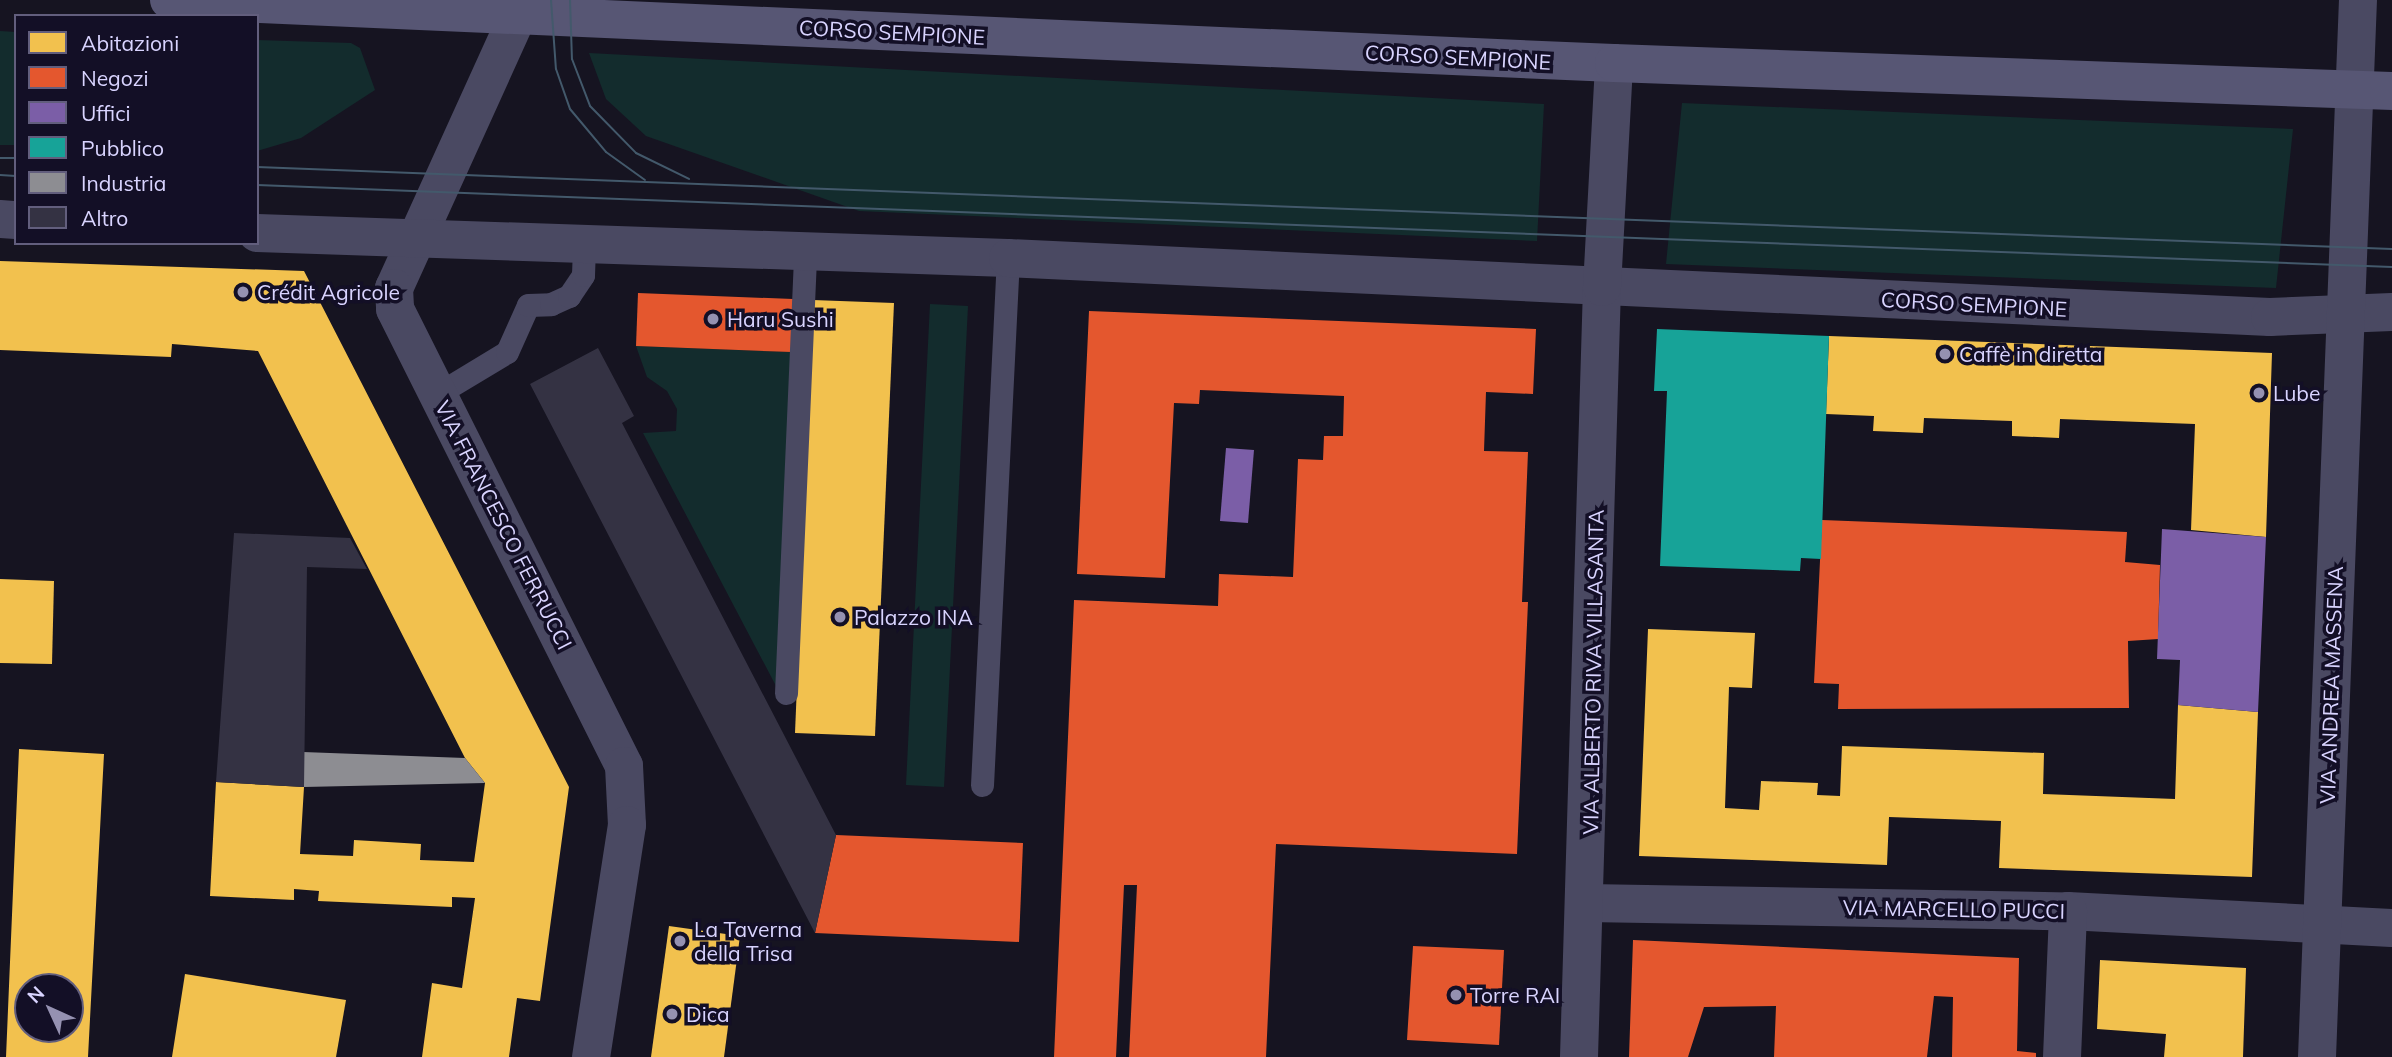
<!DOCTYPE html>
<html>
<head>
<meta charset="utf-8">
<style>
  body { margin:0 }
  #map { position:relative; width:2392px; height:1057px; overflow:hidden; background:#161421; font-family:Mulish,sans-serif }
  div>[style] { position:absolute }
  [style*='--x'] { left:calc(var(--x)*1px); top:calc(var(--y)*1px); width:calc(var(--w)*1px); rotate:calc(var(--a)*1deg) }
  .green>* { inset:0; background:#132c2d }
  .homes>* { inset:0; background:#f2c14e }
  .shops>* { inset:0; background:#e4572e }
  .offices>* { inset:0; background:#7b5ea7 }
  .public>* { inset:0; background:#17a398 }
  .industry>* { inset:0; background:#8d8d92 }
  .building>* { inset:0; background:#343243 }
  .lane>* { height:23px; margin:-11.5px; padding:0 11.5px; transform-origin:11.5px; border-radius:11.5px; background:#4a4962 }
  .street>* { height:38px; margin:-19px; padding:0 19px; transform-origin:19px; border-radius:19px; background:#4a4962 }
  .secondary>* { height:38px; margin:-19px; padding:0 19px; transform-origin:19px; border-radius:19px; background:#575674 }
  .tram>* { height:2px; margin:-1px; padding:0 1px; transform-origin:1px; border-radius:1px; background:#43596b }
  .dots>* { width:19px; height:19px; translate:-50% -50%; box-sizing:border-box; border:4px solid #130f26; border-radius:50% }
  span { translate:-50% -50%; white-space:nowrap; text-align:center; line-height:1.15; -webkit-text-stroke:7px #130f26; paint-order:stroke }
  .street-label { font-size:21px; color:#d9d4ff }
  .poi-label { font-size:21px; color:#d9d4ff }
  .left { translate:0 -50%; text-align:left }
  .legend { position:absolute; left:14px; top:14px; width:245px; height:231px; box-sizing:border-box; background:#130f26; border:2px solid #625e7d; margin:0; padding:9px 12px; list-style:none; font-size:21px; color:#d9d4ff }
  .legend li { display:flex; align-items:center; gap:14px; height:35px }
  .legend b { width:35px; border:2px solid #625e7d }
  .north { position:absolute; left:14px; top:973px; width:70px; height:70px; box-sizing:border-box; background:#130f26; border:2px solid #625e7d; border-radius:50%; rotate:315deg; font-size:19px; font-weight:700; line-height:28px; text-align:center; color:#d9d4ff }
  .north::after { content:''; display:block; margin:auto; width:24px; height:32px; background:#9591b1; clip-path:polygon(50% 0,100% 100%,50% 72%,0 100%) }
</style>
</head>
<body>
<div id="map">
  <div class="green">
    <i style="clip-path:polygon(0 31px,16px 32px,16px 145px,0 145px)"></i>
    <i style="clip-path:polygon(257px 40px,351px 43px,360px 48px,375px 90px,301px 138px,257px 151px)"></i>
    <i style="clip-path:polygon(589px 53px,1544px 104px,1537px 241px,859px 211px,646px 136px,606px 99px)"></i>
    <i style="clip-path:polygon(1682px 103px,2293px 129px,2276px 288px,1666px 264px)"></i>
    <i style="clip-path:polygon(930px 304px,968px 306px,944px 787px,906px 785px)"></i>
    <i style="clip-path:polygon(636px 346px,791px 352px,776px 686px,643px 433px,676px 431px,677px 409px,667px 391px,647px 377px)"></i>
  </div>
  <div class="homes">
    <i style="clip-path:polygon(0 261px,304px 271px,569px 787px,540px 1001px,517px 998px,509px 1057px,422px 1057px,432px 983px,462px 988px,475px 898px,452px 897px,452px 907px,318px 901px,319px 891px,294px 889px,294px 900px,210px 896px,216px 782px,304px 787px,300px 854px,353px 856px,354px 840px,421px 844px,420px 860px,474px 862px,485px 783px,465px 758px,258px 351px,172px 344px,171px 357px,0 350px)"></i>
    <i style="clip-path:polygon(813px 300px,894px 303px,875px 736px,795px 733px)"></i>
    <i style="clip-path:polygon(1829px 336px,2272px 353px,2266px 537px,2191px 530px,2195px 424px,2060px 419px,2059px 438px,2012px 436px,2012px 421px,1924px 418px,1923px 433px,1873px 431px,1874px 416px,1826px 414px)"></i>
    <i style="clip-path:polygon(0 579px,54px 581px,52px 664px,0 663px)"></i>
    <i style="clip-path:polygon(1648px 629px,1755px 633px,1752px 688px,1729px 687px,1725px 808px,1759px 810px,1761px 781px,1818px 783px,1817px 795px,1840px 796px,1842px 746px,2044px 753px,2043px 794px,2175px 799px,2178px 705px,2258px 712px,2252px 877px,1999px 868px,2001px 821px,1889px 817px,1887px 865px,1639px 856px)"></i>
    <i style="clip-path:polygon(evenodd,19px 749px,104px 754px,88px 1057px,6px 1057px,19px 749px,28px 987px,70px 987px,70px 1029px,28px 1029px,28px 987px)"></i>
    <i style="clip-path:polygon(669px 926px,740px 936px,724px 1057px,651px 1057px)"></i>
    <i style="clip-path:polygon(2100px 960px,2246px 968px,2243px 1057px,2164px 1057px,2166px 1034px,2097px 1029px)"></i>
    <i style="clip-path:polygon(185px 974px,346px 1000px,336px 1057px,172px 1057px)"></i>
  </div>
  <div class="shops">
    <i style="clip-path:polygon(638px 293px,793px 299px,791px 352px,636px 346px)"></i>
    <i style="clip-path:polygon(1089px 311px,1536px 329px,1533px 394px,1486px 392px,1484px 451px,1528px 452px,1522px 602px,1528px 602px,1517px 854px,1276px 844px,1266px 1057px,1129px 1057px,1137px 885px,1124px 885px,1116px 1057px,1054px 1057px,1074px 600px,1218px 606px,1219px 574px,1293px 577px,1298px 459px,1323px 460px,1324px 436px,1343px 436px,1344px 396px,1200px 390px,1199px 404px,1174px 403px,1165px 578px,1077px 574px)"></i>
    <i style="clip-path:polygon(1822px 520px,2127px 532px,2125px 562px,2160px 565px,2158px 639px,2128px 641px,2129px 708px,1838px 709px,1839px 684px,1814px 683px)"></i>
    <i style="clip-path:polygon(836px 835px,1023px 843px,1019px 942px,815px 933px)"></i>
    <i style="clip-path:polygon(1633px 940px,2019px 958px,2017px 1051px,2036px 1053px,2036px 1057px,1952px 1057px,1953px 997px,1934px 996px,1927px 1057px,1774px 1057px,1776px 1006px,1704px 1007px,1688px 1057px,1629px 1057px)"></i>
    <i style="clip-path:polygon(1413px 946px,1504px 950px,1499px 1045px,1407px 1040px)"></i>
  </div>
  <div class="offices">
    <i style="clip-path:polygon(1226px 448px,1254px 450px,1248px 523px,1220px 521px)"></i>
    <i style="clip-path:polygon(2162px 529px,2266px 537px,2258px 712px,2178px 705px,2180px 660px,2157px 659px)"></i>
  </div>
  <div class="public">
    <i style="clip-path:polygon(1657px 329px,1829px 336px,1821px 559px,1801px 558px,1800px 571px,1660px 566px,1667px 391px,1654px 391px)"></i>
  </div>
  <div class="industry">
    <i style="clip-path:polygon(303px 752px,465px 758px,485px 783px,304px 787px)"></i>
  </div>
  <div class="building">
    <i style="clip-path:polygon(598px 348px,634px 416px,622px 423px,836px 835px,815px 933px,530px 384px)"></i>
    <i style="clip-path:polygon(234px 533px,350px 538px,367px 569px,307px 567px,304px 787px,216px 782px)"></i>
  </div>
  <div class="lane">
    <i style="--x:439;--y:393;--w:79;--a:-31.1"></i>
    <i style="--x:507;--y:352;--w:51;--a:-65.9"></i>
    <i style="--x:528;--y:305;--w:23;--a:-2"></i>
    <i style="--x:551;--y:304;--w:20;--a:-24"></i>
    <i style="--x:569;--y:296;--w:25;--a:-56"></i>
    <i style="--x:583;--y:275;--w:31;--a:-88"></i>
    <i style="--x:786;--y:693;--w:441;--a:-87.5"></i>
    <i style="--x:982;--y:785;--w:528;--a:-87.18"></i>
  </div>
  <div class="street">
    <i style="--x:518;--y:15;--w:300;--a:114.4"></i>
    <i style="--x:394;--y:288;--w:21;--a:87"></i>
    <i style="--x:395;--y:309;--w:511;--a:63.38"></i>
    <i style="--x:624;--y:766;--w:59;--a:87.1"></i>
    <i style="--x:627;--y:825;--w:235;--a:98.8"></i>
    <i style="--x:0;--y:219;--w:16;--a:4"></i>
    <i style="--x:257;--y:233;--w:751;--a:1.91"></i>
    <i style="--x:1008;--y:258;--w:1263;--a:2.68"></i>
    <i style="--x:2270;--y:317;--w:122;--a:-2.3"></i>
    <i style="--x:1587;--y:903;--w:481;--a:1"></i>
    <i style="--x:2068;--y:911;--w:324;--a:3"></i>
    <i style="--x:1579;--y:1057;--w:770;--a:-88.29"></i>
    <i style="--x:1602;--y:287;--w:224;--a:-86.9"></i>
    <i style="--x:2062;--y:1057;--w:146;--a:-87.6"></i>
    <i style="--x:2317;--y:1057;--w:1058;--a:-87.78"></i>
  </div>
  <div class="secondary">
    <i style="--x:169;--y:0;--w:1446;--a:2.5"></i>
    <i style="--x:1614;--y:63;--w:779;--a:2.06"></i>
  </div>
  <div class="tram">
    <i style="--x:551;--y:0;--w:69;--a:85.9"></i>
    <i style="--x:556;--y:69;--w:42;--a:70.7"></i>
    <i style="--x:570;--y:109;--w:56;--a:50.1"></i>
    <i style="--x:606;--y:152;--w:48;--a:35.7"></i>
    <i style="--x:570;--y:0;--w:59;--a:88.1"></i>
    <i style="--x:572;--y:59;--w:50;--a:69"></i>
    <i style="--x:590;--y:106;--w:66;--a:45.6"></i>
    <i style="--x:636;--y:153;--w:59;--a:26.1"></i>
    <i style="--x:0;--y:158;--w:16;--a:0"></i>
    <i style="--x:257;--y:167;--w:2137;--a:2.2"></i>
    <i style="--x:0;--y:175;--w:16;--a:4"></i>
    <i style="--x:257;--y:185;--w:2137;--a:2.2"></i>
  </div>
  <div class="dots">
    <i style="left:243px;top:292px;background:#9591b1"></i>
    <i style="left:713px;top:319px;background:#9591b1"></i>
    <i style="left:1945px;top:354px;background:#9591b1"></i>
    <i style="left:2259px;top:393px;background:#9591b1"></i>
    <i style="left:840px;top:617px;background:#9591b1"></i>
    <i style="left:680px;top:941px;background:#9591b1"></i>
    <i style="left:1456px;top:995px;background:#9591b1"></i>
    <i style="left:672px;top:1014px;background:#9591b1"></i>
  </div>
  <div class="street-label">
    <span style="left:892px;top:32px;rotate:3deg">CORSO SEMPIONE</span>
    <span style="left:1458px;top:57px;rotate:3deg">CORSO SEMPIONE</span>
    <span style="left:1974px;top:304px;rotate:3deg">CORSO SEMPIONE</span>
    <span style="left:504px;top:525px;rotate:63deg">VIA FRANCESCO FERRUCCI</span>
    <span style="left:1593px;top:672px;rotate:-89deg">VIA ALBERTO RIVA VILLASANTA</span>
    <span style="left:2331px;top:685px;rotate:-88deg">VIA ANDREA MASSENA</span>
    <span style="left:1954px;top:909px;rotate:1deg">VIA MARCELLO PUCCI</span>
  </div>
  <div class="poi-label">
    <span class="left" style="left:257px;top:292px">Crédit Agricole</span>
    <span class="left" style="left:727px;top:319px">Haru Sushi</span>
    <span class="left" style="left:1959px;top:354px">Caffè in diretta</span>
    <span class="left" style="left:2273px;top:393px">Lube</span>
    <span class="left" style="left:854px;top:617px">Palazzo INA</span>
    <span class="left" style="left:694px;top:941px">La Taverna<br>della Trisa</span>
    <span class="left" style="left:1470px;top:995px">Torre RAI</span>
    <span class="left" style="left:686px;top:1014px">Dica</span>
  </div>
  <ul class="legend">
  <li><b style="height:19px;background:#f2c14e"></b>Abitazioni</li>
  <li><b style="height:19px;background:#e4572e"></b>Negozi</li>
  <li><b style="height:19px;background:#7b5ea7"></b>Uffici</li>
  <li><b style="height:19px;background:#17a398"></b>Pubblico</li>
  <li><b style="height:19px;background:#8d8d92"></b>Industria</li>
  <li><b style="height:19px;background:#343243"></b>Altro</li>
  </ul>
  <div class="north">N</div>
</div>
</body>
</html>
